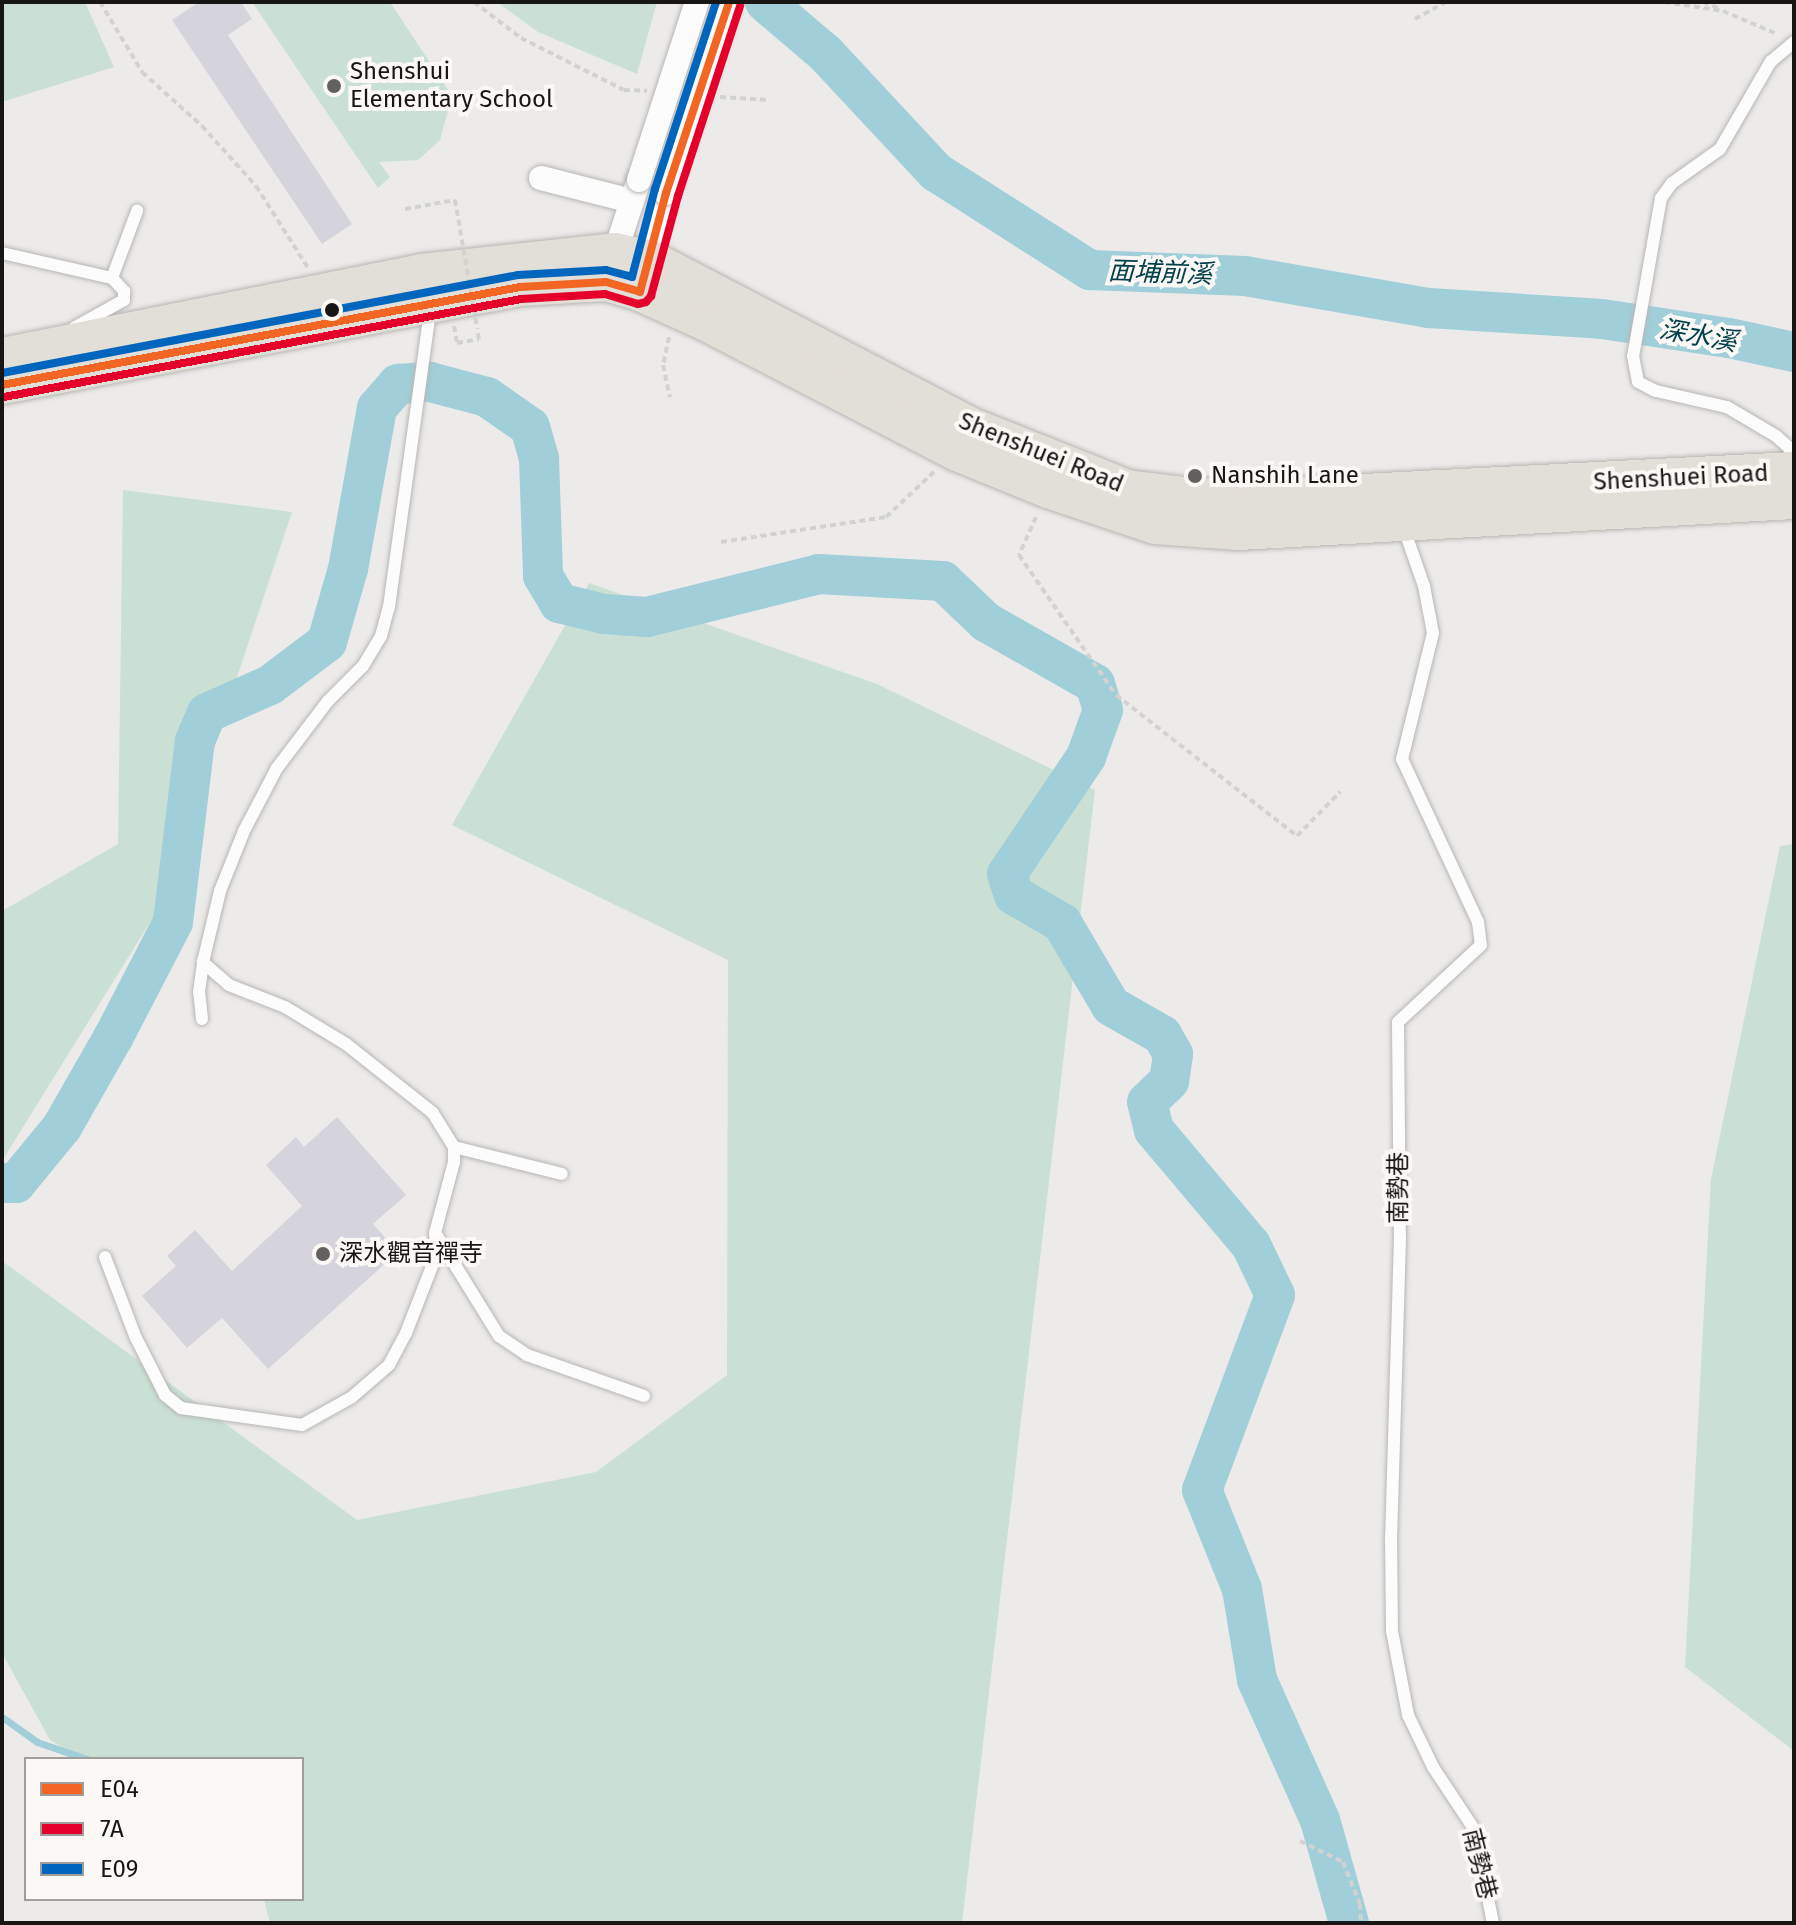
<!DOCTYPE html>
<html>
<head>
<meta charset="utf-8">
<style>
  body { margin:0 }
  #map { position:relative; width:1796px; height:1925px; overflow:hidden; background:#ecebe9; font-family:"Fira Sans","Noto Sans TC",sans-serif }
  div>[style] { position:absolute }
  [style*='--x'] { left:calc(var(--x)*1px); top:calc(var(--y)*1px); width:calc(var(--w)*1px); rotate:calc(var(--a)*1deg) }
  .green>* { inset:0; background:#cae0d4 }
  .stream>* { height:7px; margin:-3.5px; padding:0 3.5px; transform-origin:3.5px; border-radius:3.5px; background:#a0ced9 }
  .river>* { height:40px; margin:-20px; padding:0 20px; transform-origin:20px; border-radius:20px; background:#a0ced9 }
  .building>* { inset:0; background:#d5d4dc }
  .path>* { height:4px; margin-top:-2px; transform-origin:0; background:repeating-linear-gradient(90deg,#d2d2d0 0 6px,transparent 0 10px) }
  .roads { filter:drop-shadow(0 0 2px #b7b6b4) drop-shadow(0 0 2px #b7b6b4) }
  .service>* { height:12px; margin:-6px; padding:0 6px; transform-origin:6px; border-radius:6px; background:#fcfcfc }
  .minor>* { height:24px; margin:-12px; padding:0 12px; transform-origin:12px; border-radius:12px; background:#fcfcfc }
  .primary>* { height:38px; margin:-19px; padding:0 19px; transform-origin:19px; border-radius:19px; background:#e2ded8 }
  .path-bridge>* { height:4px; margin-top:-2px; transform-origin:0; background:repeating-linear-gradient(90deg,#d2d2d0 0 6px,transparent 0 10px) }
  .bridges { filter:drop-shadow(0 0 2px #b7b6b4) drop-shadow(0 0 2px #b7b6b4) }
  .minor-bridge>* { height:24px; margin:-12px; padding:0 12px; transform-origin:12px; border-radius:12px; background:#fcfcfc }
  .bus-1>* { height:8px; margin:-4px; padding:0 4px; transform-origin:4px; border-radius:4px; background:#f26522 }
  .bus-2>* { height:8px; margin:-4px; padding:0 4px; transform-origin:4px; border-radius:4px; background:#e4002b }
  .bus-3>* { height:8px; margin:-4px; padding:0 4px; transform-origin:4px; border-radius:4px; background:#0065bd }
  .dots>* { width:22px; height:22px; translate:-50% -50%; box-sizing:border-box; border:4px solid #fbf8f5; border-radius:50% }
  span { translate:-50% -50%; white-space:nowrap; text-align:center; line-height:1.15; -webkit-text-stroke:8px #fbf8f5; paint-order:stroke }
  .poi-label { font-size:24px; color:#171615 }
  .left { translate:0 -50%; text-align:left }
  .street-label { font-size:24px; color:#171615 }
  .water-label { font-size:26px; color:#00404c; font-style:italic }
  .frame { position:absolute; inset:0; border:4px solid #171615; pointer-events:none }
  .legend { position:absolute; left:24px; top:1757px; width:280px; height:144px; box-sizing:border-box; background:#fbf8f5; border:2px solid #a09e9b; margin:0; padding:10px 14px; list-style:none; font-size:24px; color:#171615 }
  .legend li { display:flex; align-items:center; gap:16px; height:40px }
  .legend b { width:40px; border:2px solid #a09e9b }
</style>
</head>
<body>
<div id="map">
  <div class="green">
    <i style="clip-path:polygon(2px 2px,85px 2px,114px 67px,2px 102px)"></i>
    <i style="clip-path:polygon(252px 2px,390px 2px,452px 96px,440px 140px,418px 160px,379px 162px,390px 177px,378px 188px)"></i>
    <i style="clip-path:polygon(497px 2px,657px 2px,637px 74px,538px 32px)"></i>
    <i style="clip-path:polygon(123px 490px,292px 512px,162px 903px,2px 1161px,2px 911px,118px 844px)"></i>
    <i style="clip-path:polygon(589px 583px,877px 684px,1095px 790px,962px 1923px,270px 1923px,264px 1899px,302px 1899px,302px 1759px,81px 1759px,50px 1740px,2px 1653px,2px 1261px,357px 1520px,596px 1472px,727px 1375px,728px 960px,452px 825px)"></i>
    <i style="clip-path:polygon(1794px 844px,1794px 1751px,1685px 1667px,1711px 1179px,1780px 846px)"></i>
  </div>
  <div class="stream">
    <i style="--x:2;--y:1717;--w:43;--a:35.5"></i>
    <i style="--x:37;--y:1742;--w:53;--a:18.8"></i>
  </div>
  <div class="river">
    <i style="--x:765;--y:2;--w:79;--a:40.4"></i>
    <i style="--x:825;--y:53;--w:163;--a:47"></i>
    <i style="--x:936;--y:172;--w:183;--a:32.5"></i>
    <i style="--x:1090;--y:270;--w:155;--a:2.2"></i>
    <i style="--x:1245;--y:276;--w:187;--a:9.9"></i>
    <i style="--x:1429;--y:308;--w:173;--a:3.6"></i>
    <i style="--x:1602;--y:319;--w:128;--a:8.5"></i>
    <i style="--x:1729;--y:338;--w:66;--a:12.2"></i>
    <i style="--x:2;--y:1183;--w:14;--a:0"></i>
    <i style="--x:16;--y:1183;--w:72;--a:-50.6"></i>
    <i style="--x:62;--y:1127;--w:105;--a:-60.3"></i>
    <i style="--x:114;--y:1036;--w:128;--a:-62.6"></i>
    <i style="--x:173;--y:922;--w:182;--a:-83.1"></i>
    <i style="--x:195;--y:741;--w:30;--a:-67"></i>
    <i style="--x:207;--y:713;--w:69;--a:-24"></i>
    <i style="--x:270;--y:685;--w:71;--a:-37"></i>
    <i style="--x:327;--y:642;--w:76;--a:-74"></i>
    <i style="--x:348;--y:569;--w:164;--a:-79.8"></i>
    <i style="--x:377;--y:408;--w:32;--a:-49"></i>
    <i style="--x:398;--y:384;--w:32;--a:-4"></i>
    <i style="--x:430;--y:382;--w:59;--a:14.7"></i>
    <i style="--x:487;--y:397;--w:52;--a:34.9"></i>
    <i style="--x:530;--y:427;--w:33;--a:74"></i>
    <i style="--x:539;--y:459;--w:117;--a:88"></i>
    <i style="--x:543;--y:576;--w:31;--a:59"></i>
    <i style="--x:559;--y:603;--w:46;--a:13.7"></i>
    <i style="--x:604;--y:614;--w:43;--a:4"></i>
    <i style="--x:647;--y:617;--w:177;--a:-14"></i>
    <i style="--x:819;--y:574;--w:124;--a:3.2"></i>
    <i style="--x:943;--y:581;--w:59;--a:43.6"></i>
    <i style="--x:986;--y:622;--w:125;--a:29.6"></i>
    <i style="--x:1095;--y:684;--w:27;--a:73"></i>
    <i style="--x:1103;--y:710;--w:50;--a:109.9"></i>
    <i style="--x:1086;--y:757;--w:141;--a:124"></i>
    <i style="--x:1007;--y:874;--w:22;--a:72"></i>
    <i style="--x:1014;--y:895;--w:56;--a:30.3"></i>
    <i style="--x:1062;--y:923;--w:96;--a:59.4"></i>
    <i style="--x:1111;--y:1006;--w:59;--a:29.6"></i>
    <i style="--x:1162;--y:1035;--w:22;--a:60"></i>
    <i style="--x:1173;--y:1054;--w:27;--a:98"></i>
    <i style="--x:1169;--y:1081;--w:30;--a:136"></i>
    <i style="--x:1147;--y:1102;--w:29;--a:76"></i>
    <i style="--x:1154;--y:1130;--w:150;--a:49.9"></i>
    <i style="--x:1251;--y:1245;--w:55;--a:64.4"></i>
    <i style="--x:1275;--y:1295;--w:208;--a:110.5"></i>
    <i style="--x:1202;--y:1490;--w:107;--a:68"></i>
    <i style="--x:1242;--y:1589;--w:92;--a:80.6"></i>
    <i style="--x:1257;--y:1680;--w:154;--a:65.8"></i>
    <i style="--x:1320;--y:1820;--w:107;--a:74.3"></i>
  </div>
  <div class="building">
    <i style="clip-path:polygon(199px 2px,241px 2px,252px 19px,228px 35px,352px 224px,322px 244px,172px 20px)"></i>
    <i style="clip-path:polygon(337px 1117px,406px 1195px,373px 1224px,398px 1252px,268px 1369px,222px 1318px,187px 1348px,142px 1296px,176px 1266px,167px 1256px,195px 1230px,232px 1271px,302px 1206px,266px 1165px,296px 1137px,304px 1147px)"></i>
  </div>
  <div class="path">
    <i style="--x:100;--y:2;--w:82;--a:59"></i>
    <i style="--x:142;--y:72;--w:81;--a:42"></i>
    <i style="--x:202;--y:126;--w:81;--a:48"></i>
    <i style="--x:256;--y:186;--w:97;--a:57.6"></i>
    <i style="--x:474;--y:2;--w:59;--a:37.5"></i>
    <i style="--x:521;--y:38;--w:115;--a:26.8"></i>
    <i style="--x:624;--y:90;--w:23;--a:2"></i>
    <i style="--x:1664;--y:2;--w:60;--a:8.7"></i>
    <i style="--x:1723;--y:11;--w:59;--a:23.1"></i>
    <i style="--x:1703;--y:2;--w:16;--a:22"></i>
    <i style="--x:1415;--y:19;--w:35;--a:-29"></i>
    <i style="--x:720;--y:97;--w:49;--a:3.5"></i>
    <i style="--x:405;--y:209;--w:51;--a:-10.2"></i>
    <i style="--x:454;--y:326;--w:17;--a:80"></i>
    <i style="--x:457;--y:343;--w:22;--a:-10"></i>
    <i style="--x:479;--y:339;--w:11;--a:-100"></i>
    <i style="--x:669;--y:337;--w:29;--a:102"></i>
    <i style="--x:663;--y:365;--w:33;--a:78"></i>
    <i style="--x:1036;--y:517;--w:42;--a:114.1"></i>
    <i style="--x:1019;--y:555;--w:170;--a:55.3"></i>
    <i style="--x:1116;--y:695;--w:229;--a:37.9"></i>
    <i style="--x:1297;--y:836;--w:62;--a:-45.7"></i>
    <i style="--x:721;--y:542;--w:167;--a:-8.6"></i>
    <i style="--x:886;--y:517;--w:66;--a:-43.2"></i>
    <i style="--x:1300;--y:1841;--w:48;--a:26"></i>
    <i style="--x:1343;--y:1862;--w:45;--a:68"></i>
    <i style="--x:1360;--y:1904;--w:19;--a:87"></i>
  </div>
  <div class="roads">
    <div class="service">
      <i style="--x:1794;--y:42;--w:30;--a:140"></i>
      <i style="--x:1771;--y:61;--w:102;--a:120.1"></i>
      <i style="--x:1720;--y:149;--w:59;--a:144.7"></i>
      <i style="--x:1672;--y:183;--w:19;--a:126"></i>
      <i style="--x:1661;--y:198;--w:160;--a:100"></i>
      <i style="--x:1633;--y:356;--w:26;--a:79"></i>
      <i style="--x:1638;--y:382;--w:20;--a:27"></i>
      <i style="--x:1656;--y:391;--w:73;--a:12.7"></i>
      <i style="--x:1727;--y:407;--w:57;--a:30.6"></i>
      <i style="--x:1776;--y:436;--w:24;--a:42"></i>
      <i style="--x:2;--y:253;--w:113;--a:12.8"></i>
      <i style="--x:112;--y:278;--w:18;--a:47"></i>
      <i style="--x:124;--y:291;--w:9;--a:90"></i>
      <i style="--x:124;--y:300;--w:57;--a:150.8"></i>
      <i style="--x:112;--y:278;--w:72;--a:-69.5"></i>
      <i style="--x:1403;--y:526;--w:64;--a:70.7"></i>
      <i style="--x:1424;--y:586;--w:48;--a:79.2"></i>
      <i style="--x:1433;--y:633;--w:130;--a:103.8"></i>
      <i style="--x:1402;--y:759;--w:180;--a:65"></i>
      <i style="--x:1478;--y:922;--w:23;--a:83"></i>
      <i style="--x:1481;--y:945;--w:113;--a:137.1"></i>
      <i style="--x:1398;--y:1022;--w:216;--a:89.5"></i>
      <i style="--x:1400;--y:1238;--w:297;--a:91.7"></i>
      <i style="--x:1391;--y:1535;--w:96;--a:89.4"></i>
      <i style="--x:1392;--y:1631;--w:86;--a:79.2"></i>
      <i style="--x:1408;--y:1715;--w:58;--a:64.3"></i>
      <i style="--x:1433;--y:1767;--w:74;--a:56.5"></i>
      <i style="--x:1474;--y:1829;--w:96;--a:78.6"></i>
      <i style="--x:202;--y:1019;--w:27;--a:-96"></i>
      <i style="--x:199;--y:992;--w:30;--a:-82"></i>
      <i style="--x:203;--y:962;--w:73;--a:-76.5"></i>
      <i style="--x:220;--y:891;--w:65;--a:-68.2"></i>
      <i style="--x:244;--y:831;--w:71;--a:-62.4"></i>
      <i style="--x:277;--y:768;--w:84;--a:-52.7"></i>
      <i style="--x:328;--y:701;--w:49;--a:-45"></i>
      <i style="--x:363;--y:666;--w:35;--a:-59"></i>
      <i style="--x:381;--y:636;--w:30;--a:-75"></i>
      <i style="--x:389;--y:607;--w:299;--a:-82.1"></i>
      <i style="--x:454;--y:1147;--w:111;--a:14"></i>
      <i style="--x:437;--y:1236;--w:118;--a:58.2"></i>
      <i style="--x:499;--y:1336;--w:34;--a:34"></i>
      <i style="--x:527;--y:1355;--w:124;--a:19.3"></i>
      <i style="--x:105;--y:1257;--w:87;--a:69.1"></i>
      <i style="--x:136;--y:1338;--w:64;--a:63"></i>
      <i style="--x:165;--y:1395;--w:21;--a:39"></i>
      <i style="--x:181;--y:1408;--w:122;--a:8"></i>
      <i style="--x:302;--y:1425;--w:57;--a:-29.2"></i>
      <i style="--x:352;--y:1397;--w:49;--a:-40.9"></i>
      <i style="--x:389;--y:1365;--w:36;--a:-62"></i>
      <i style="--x:406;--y:1333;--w:83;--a:-68.7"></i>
      <i style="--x:436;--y:1256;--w:23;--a:-92"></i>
      <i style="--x:435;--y:1233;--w:73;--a:-75"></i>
      <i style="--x:454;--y:1162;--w:15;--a:-90"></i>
      <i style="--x:454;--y:1147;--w:40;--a:-122"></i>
      <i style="--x:433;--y:1113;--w:111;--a:-141.6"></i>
      <i style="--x:346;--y:1044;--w:71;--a:-148.8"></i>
      <i style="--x:285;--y:1007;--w:60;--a:-158.6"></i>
      <i style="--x:229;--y:985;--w:35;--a:-139"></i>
    </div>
    <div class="minor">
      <i style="--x:541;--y:178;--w:94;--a:14.2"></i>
      <i style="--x:611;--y:265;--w:89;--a:-71.8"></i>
      <i style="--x:646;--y:270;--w:80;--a:-75.4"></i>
    </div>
    <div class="primary">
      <i style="--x:2;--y:357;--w:428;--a:-11.3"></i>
      <i style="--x:422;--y:273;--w:194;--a:-6.2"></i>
      <i style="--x:615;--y:252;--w:35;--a:12"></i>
      <i style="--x:649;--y:259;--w:366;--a:27.5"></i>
      <i style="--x:974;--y:428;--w:165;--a:21.7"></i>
      <i style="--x:1127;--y:489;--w:64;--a:7.1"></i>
      <i style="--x:1191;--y:497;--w:75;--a:0.8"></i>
      <i style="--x:1266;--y:498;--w:529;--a:-2.93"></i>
      <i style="--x:2;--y:385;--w:527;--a:-10.71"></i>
      <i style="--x:520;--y:287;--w:86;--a:-3.3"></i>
      <i style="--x:606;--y:282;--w:35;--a:16"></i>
      <i style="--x:640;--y:292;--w:72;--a:24.4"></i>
      <i style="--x:706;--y:322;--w:283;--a:27.4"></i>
      <i style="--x:957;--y:452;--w:98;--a:22.1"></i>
      <i style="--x:1048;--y:489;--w:113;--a:18.6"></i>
      <i style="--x:1155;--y:525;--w:84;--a:4.1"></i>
      <i style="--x:1239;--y:531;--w:556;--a:-3.2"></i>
    </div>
  </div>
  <div class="path-bridge">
    <i style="--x:455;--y:200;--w:130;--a:80.2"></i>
  </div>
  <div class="bridges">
    <div class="minor-bridge">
      <i style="--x:639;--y:180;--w:187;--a:-72"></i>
      <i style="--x:666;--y:193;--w:201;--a:-71.7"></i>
    </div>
  </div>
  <div class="bus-1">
    <i style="--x:2;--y:385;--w:527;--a:-10.71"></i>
    <i style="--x:520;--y:287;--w:86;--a:-3.3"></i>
    <i style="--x:606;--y:282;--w:35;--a:16"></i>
    <i style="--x:640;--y:292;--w:102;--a:-75.3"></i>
    <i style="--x:666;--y:193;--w:201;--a:-71.7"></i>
  </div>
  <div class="bus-2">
    <i style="--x:4;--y:397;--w:526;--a:-10.73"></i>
    <i style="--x:521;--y:299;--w:84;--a:-3.4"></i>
    <i style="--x:605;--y:294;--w:34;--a:17"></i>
    <i style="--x:638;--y:304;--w:8;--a:-14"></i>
    <i style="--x:646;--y:302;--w:8;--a:-50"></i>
    <i style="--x:651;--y:296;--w:104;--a:-74.9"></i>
    <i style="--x:678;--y:196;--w:200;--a:-71.9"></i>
  </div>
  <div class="bus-3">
    <i style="--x:2;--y:373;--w:525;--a:-10.75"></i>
    <i style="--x:518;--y:275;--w:88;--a:-3.3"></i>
    <i style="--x:606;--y:270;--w:27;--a:15"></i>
    <i style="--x:632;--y:277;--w:91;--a:-75.4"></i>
    <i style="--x:655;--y:189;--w:197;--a:-71.9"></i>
  </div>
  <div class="dots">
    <i style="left:334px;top:86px;background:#62615f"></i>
    <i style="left:332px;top:310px;background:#171615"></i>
    <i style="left:1195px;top:476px;background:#62615f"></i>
    <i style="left:323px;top:1254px;background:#62615f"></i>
  </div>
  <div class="poi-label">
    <span class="left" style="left:350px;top:86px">Shenshui<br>Elementary School</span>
    <span class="left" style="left:1211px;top:476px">Nanshih Lane</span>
    <span class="left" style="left:339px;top:1254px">深水觀音禪寺</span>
  </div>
  <div class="street-label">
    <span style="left:1041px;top:453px;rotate:22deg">Shenshuei Road</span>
    <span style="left:1681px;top:478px;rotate:-3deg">Shenshuei Road</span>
    <span style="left:1399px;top:1188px;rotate:-90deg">南勢巷</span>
    <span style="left:1479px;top:1864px;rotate:76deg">南勢巷</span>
  </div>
  <div class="water-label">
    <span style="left:1160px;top:273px;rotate:2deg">面埔前溪</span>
    <span style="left:1698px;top:336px;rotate:10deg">深水溪</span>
  </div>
  <div class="frame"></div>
  <ul class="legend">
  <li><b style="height:10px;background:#f26522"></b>E04</li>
  <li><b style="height:10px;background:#e4002b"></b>7A</li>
  <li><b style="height:10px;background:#0065bd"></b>E09</li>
  </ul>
</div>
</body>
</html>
